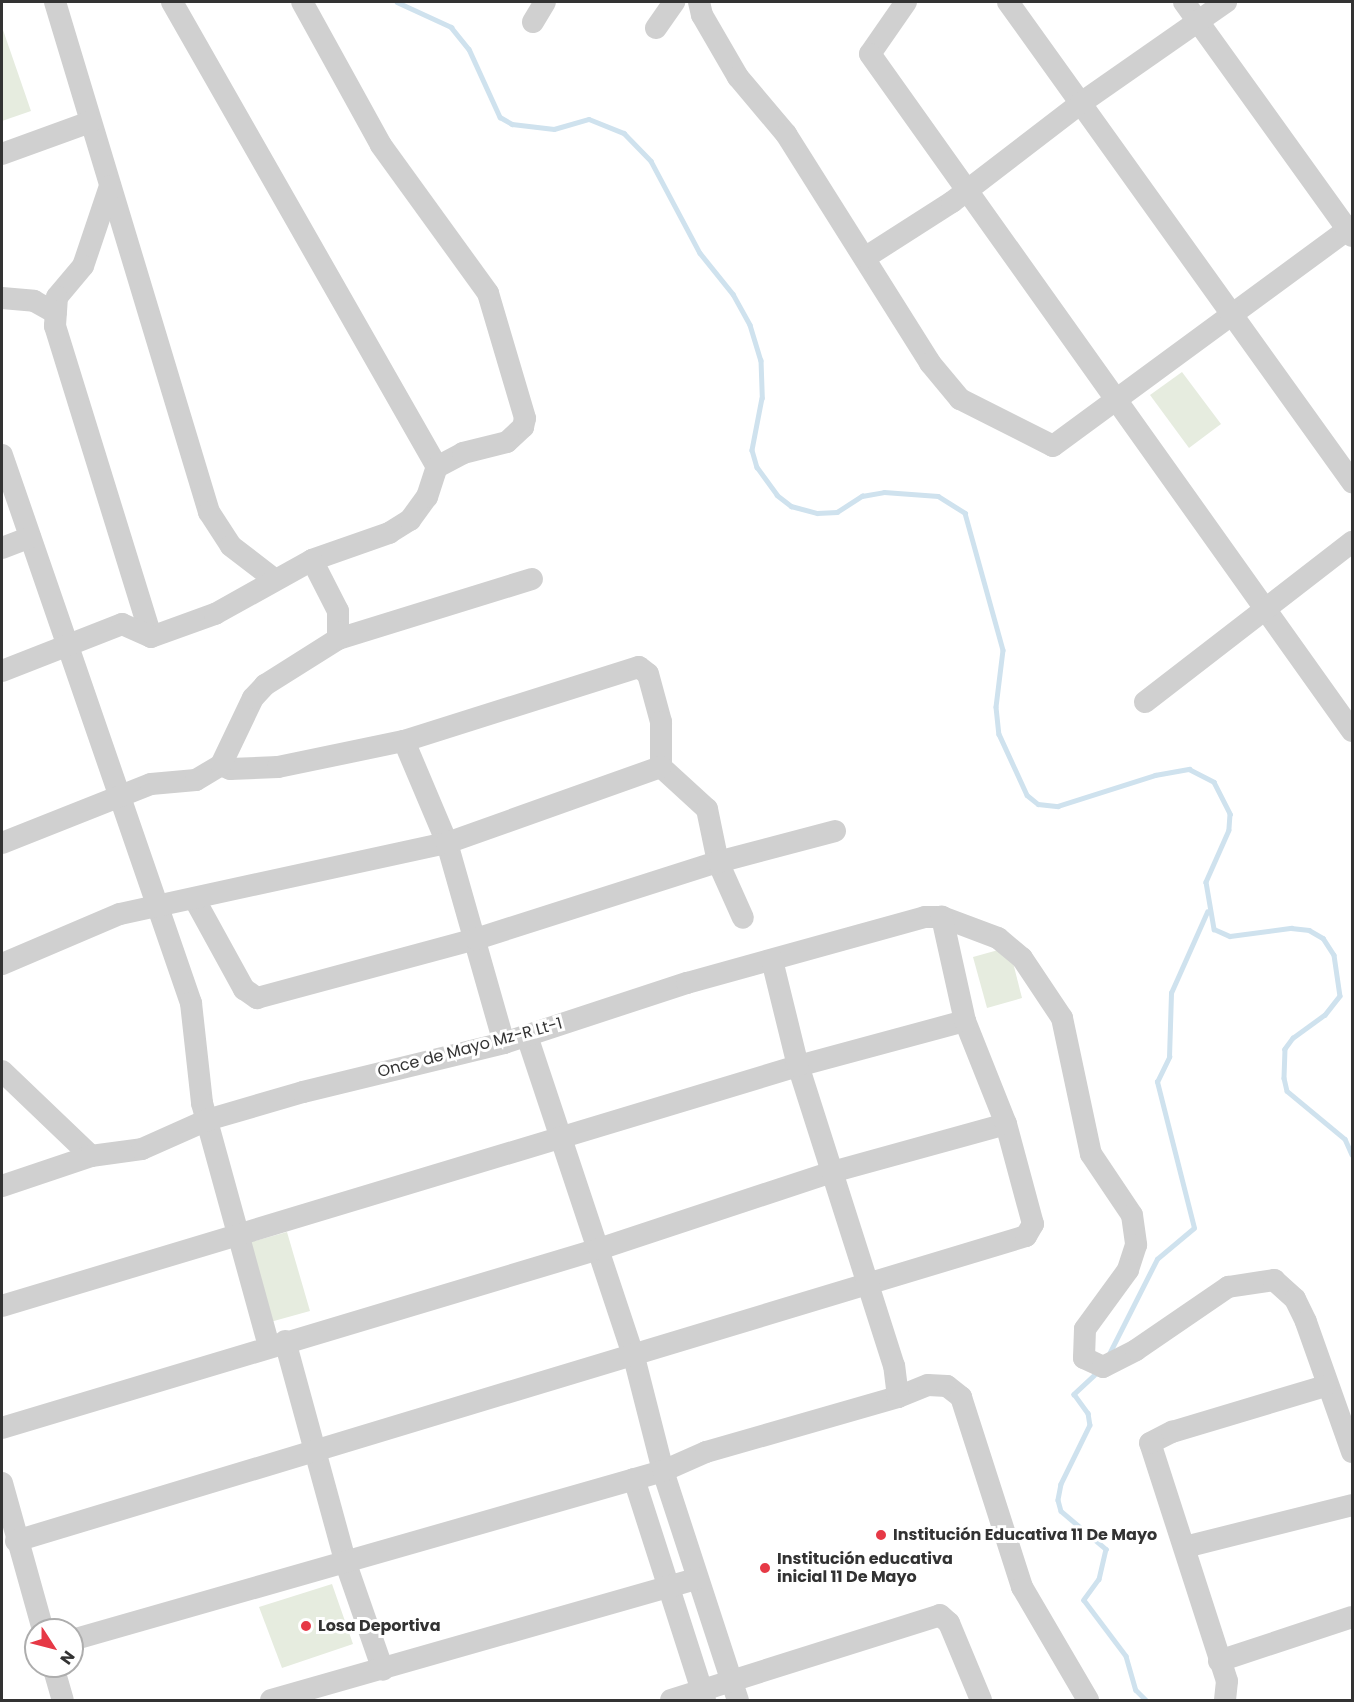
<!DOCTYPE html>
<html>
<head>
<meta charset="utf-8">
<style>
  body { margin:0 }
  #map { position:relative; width:1354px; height:1702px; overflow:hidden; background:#fff; font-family:Poppins,sans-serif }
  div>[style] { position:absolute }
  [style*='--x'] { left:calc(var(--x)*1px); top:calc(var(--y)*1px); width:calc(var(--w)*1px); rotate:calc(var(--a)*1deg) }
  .green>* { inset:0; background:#e6ecdf }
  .stream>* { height:4.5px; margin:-2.25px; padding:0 2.25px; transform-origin:2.25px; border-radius:2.25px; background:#cfe2ee }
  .minor>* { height:22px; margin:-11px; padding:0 11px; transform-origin:11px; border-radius:11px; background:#d0d0d0 }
  .dots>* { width:16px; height:16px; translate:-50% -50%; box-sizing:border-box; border:3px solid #fff; border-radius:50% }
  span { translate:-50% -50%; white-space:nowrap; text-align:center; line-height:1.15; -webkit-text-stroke:6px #fff; paint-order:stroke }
  .street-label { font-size:16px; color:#333 }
  .poi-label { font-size:16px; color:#333; font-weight:700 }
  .left { translate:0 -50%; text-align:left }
  .frame { position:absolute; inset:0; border:3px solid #333; pointer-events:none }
  .north { position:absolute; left:24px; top:1618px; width:60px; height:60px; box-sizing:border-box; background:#fff; border:2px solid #adadad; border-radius:50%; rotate:126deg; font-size:16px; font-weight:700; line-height:24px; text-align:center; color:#333 }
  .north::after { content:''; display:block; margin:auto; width:21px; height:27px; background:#e63946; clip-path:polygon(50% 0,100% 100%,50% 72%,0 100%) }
</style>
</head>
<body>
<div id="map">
  <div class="green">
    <i style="clip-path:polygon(2px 27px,31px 111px,2px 121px)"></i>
    <i style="clip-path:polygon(1182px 372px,1221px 424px,1189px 448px,1150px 395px)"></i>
    <i style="clip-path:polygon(1009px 947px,1022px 998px,987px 1008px,973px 957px)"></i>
    <i style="clip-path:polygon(287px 1232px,310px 1311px,263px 1324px,233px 1247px)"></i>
    <i style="clip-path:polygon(332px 1584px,353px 1644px,282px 1668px,259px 1607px)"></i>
  </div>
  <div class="stream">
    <i style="--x:397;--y:2;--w:60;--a:24.8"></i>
    <i style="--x:451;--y:27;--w:28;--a:51"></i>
    <i style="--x:469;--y:49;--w:75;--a:65.5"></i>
    <i style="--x:500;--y:117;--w:14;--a:30"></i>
    <i style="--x:512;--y:124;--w:42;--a:6.8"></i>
    <i style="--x:554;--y:129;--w:36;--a:-16"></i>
    <i style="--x:589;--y:119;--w:38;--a:22"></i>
    <i style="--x:624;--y:133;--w:39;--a:46"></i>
    <i style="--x:651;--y:161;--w:104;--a:62"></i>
    <i style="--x:700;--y:253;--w:53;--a:51.2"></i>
    <i style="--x:733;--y:294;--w:35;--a:61"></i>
    <i style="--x:750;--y:325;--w:37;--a:73"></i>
    <i style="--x:761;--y:360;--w:38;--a:88"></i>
    <i style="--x:762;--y:398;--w:53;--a:100.9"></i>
    <i style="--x:752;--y:450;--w:18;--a:74"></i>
    <i style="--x:757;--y:467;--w:34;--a:54"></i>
    <i style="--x:777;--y:495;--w:18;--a:38"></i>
    <i style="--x:791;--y:506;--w:27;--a:15"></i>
    <i style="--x:817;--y:513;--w:20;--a:-3"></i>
    <i style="--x:837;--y:512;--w:30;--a:-33"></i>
    <i style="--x:862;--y:496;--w:22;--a:-10"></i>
    <i style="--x:884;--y:492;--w:54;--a:4.2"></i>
    <i style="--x:938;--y:496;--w:32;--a:32"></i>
    <i style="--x:965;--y:513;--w:142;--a:74.5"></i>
    <i style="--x:1003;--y:650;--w:57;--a:97"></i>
    <i style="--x:996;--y:707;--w:27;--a:84"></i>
    <i style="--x:999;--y:734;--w:67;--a:65.3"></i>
    <i style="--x:1027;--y:795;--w:14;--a:39"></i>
    <i style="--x:1038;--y:804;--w:20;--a:6"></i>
    <i style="--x:1058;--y:806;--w:102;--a:-17.7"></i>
    <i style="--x:1155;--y:775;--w:35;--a:-10"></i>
    <i style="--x:1189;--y:769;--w:28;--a:27"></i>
    <i style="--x:1214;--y:782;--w:36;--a:63"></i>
    <i style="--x:1230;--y:814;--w:16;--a:94"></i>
    <i style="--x:1229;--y:830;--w:57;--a:113.9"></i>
    <i style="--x:1206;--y:882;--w:48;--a:80.3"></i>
    <i style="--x:1214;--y:929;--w:17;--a:24"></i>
    <i style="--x:1230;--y:936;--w:62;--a:-7.5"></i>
    <i style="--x:1291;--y:928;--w:18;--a:6"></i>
    <i style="--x:1309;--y:930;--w:16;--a:30"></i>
    <i style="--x:1323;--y:938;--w:20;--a:57"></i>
    <i style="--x:1334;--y:955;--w:41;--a:81.7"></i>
    <i style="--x:1340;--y:996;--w:24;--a:128"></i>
    <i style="--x:1325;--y:1015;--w:39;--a:144"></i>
    <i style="--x:1293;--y:1038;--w:14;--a:126"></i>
    <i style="--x:1285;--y:1049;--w:29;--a:92"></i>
    <i style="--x:1284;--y:1078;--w:13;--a:77"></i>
    <i style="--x:1287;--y:1091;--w:75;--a:39.6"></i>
    <i style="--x:1345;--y:1139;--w:17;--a:66"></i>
    <i style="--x:1109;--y:1354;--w:106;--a:-63.2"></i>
    <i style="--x:1157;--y:1259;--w:48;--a:-40"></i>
    <i style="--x:1194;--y:1228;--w:151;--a:-104.2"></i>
    <i style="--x:1157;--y:1082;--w:28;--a:-64"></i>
    <i style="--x:1169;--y:1057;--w:64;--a:-88.2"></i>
    <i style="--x:1171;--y:993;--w:89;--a:-66"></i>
    <i style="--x:1098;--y:1372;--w:33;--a:137"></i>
    <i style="--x:1074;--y:1394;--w:24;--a:54"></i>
    <i style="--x:1088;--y:1413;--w:12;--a:81"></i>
    <i style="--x:1090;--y:1425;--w:66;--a:116.2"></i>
    <i style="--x:1061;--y:1484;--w:16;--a:101"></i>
    <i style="--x:1058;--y:1500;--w:11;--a:75"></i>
    <i style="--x:1061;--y:1511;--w:59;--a:40.2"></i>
    <i style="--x:1106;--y:1549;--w:31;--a:103"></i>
    <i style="--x:1099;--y:1579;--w:26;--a:126"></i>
    <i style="--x:1084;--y:1600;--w:70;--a:53.1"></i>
    <i style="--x:1126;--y:1656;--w:35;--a:74"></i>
    <i style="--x:1136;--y:1690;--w:14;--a:45"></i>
  </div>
  <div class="minor">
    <i style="--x:55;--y:2;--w:533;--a:73.2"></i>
    <i style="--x:209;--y:512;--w:40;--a:57.1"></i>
    <i style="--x:231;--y:546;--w:54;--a:37.5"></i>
    <i style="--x:172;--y:2;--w:535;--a:60.32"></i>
    <i style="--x:699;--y:2;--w:13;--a:77"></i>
    <i style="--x:702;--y:15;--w:72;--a:59.9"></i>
    <i style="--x:738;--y:77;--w:75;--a:49.9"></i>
    <i style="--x:786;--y:134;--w:271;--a:57.8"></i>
    <i style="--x:930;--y:363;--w:47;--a:50.2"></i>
    <i style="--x:960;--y:399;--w:104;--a:26.8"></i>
    <i style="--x:1053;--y:446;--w:371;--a:-36.3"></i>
    <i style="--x:906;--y:2;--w:63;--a:124.7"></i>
    <i style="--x:870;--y:54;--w:831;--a:54.55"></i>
    <i style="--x:1008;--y:2;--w:591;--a:54.37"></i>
    <i style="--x:1184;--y:2;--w:288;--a:54.3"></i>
    <i style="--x:533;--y:22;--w:23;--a:-59"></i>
    <i style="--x:656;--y:28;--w:32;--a:-55"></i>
    <i style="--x:2;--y:154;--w:94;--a:-20"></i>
    <i style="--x:110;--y:186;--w:84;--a:108.6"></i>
    <i style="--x:83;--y:266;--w:40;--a:130"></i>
    <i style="--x:57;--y:297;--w:29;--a:94"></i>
    <i style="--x:55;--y:326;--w:325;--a:72.8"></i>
    <i style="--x:866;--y:257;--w:102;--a:-32.6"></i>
    <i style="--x:952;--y:202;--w:163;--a:-37.5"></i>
    <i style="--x:1081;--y:103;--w:177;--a:-34.9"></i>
    <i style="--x:2;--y:298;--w:32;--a:5"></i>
    <i style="--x:34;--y:301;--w:25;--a:29"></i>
    <i style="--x:2;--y:455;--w:580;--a:70.97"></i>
    <i style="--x:191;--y:1003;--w:101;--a:83.7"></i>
    <i style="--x:202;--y:1103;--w:252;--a:74.6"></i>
    <i style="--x:2;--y:548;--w:30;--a:-21"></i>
    <i style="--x:151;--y:637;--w:68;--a:-19.8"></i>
    <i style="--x:215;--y:614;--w:111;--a:-29.1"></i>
    <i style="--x:312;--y:560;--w:82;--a:-19.3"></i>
    <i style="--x:389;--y:533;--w:25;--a:-32"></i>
    <i style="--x:410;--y:520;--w:29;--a:-54"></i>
    <i style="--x:427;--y:497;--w:32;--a:-72"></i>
    <i style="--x:437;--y:467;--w:30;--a:-28"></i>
    <i style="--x:463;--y:453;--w:45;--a:-14"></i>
    <i style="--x:507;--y:442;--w:22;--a:-43"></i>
    <i style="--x:523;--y:427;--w:9;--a:-77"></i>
    <i style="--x:525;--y:418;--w:130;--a:-106.5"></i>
    <i style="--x:488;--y:293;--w:183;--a:-125.9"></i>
    <i style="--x:381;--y:145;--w:163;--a:-118.9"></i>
    <i style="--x:338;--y:639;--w:203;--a:-17.2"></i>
    <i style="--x:2;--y:671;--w:129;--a:-21.4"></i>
    <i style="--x:122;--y:624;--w:32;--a:24"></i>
    <i style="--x:1145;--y:702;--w:262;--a:-37.7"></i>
    <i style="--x:404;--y:741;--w:111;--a:67.1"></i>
    <i style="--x:447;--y:843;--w:208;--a:74.1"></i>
    <i style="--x:221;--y:765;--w:10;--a:24"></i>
    <i style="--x:230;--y:769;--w:48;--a:-2.4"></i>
    <i style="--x:278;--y:767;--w:129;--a:-11.7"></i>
    <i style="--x:404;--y:741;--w:246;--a:-17.5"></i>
    <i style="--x:639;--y:667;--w:11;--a:38"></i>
    <i style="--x:648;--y:674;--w:50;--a:74.8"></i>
    <i style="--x:661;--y:722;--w:45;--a:90"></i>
    <i style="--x:661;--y:767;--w:62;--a:42.4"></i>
    <i style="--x:707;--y:809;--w:54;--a:78.3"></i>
    <i style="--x:718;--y:862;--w:61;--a:65.9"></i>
    <i style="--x:2;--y:843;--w:160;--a:-21.6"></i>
    <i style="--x:151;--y:784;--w:45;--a:-5.1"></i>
    <i style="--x:196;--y:780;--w:29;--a:-31"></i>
    <i style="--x:221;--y:765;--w:74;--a:-64.5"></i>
    <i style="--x:253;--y:698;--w:18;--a:-47"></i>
    <i style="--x:265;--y:685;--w:86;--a:-32.2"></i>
    <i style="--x:338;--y:639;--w:28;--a:-90"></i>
    <i style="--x:338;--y:611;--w:57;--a:-117"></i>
    <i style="--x:195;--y:900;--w:102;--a:61.2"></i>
    <i style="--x:244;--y:989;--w:16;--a:35"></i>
    <i style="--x:257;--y:998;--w:227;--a:-15.1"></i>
    <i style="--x:476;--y:939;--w:254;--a:-17.7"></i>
    <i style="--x:718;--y:862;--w:121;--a:-14.8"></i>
    <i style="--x:2;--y:964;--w:128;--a:-23"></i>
    <i style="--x:120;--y:914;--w:335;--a:-12.3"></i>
    <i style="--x:447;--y:843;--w:227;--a:-19.6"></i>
    <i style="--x:527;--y:1036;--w:338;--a:71.6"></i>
    <i style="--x:634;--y:1357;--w:118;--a:75.7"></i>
    <i style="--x:663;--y:1471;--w:241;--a:71.9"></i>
    <i style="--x:2;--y:1071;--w:123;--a:43.7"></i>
    <i style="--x:2;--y:1186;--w:94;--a:-18.6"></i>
    <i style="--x:91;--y:1156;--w:51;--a:-7.8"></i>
    <i style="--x:142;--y:1149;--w:71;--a:-24"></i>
    <i style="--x:207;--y:1120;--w:100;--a:-16.3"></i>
    <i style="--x:303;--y:1092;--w:207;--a:-13.7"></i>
    <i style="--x:504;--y:1043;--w:193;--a:-18.2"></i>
    <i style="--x:687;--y:983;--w:247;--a:-15.5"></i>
    <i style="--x:925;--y:917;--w:17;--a:0"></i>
    <i style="--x:942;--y:917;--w:60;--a:20.6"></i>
    <i style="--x:998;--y:938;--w:31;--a:40"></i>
    <i style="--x:1022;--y:958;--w:72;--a:56.3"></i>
    <i style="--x:1062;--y:1018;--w:139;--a:78"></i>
    <i style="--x:1091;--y:1154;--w:73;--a:56.1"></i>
    <i style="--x:1132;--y:1215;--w:30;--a:82"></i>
    <i style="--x:1136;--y:1245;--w:26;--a:108"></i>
    <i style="--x:1128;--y:1270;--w:73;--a:126.1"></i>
    <i style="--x:1085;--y:1329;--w:29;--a:92"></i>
    <i style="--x:1084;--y:1358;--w:21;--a:25"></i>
    <i style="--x:1103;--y:1367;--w:37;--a:-27"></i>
    <i style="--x:1136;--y:1350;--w:112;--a:-34.4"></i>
    <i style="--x:1228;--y:1287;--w:47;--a:-8.7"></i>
    <i style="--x:1274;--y:1280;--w:28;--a:42"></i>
    <i style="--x:1295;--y:1299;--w:25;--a:64"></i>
    <i style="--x:1306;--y:1322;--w:138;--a:70.5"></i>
    <i style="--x:2;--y:1306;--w:831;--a:-16.78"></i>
    <i style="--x:798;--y:1066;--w:173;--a:-15.1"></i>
    <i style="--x:285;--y:1341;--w:228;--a:74.7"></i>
    <i style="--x:345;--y:1561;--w:115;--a:70.8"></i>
    <i style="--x:898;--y:1397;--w:32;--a:-22"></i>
    <i style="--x:928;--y:1385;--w:19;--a:3"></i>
    <i style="--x:947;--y:1386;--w:18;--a:38"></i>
    <i style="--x:961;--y:1397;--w:200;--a:72.2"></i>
    <i style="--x:1022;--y:1587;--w:131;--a:59.7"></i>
    <i style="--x:2;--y:1428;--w:623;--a:-16.69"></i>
    <i style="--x:599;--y:1249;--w:245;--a:-18.3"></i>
    <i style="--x:832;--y:1172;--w:180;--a:-15.4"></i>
    <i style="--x:634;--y:1479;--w:232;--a:72.2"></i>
    <i style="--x:2;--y:1483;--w:153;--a:74.4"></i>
    <i style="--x:16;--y:1541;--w:1055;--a:-16.8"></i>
    <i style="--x:1026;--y:1236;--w:14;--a:-60"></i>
    <i style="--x:1033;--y:1224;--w:104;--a:-105.1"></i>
    <i style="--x:1006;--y:1124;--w:111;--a:-111.7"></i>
    <i style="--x:965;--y:1021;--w:107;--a:-102.5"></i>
    <i style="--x:1185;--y:1547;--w:172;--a:-14.1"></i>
    <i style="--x:72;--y:1640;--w:615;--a:-15.96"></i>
    <i style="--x:663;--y:1471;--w:47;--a:-23.8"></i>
    <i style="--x:706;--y:1452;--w:200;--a:-16"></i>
    <i style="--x:898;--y:1397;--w:31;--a:-97"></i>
    <i style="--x:894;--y:1366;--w:315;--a:-107.7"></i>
    <i style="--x:798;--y:1066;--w:109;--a:-103.8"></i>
    <i style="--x:1219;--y:1661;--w:140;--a:-18.3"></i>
    <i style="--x:53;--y:1666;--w:35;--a:74"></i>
    <i style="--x:271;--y:1700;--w:443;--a:-15.9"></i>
    <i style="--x:671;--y:1700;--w:282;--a:-17.5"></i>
    <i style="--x:940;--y:1615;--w:12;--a:42"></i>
    <i style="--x:949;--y:1623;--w:83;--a:67.4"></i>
    <i style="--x:1225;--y:1700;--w:19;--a:-84"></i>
    <i style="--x:1227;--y:1681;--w:250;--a:-107.9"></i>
    <i style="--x:1150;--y:1443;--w:25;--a:-27"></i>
    <i style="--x:1172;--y:1432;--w:160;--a:-16.7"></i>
  </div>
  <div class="dots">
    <i style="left:881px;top:1535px;background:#e63946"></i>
    <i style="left:765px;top:1568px;background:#e63946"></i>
    <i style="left:306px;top:1626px;background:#e63946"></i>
  </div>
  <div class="street-label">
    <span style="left:470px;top:1048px;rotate:-15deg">Once de Mayo Mz-R Lt-1</span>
  </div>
  <div class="poi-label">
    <span class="left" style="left:893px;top:1535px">Institución Educativa 11 De Mayo</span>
    <span class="left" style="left:777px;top:1568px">Institución educativa<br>inicial 11 De Mayo</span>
    <span class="left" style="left:318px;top:1626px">Losa Deportiva</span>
  </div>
  <div class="frame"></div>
  <div class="north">N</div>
</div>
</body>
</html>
